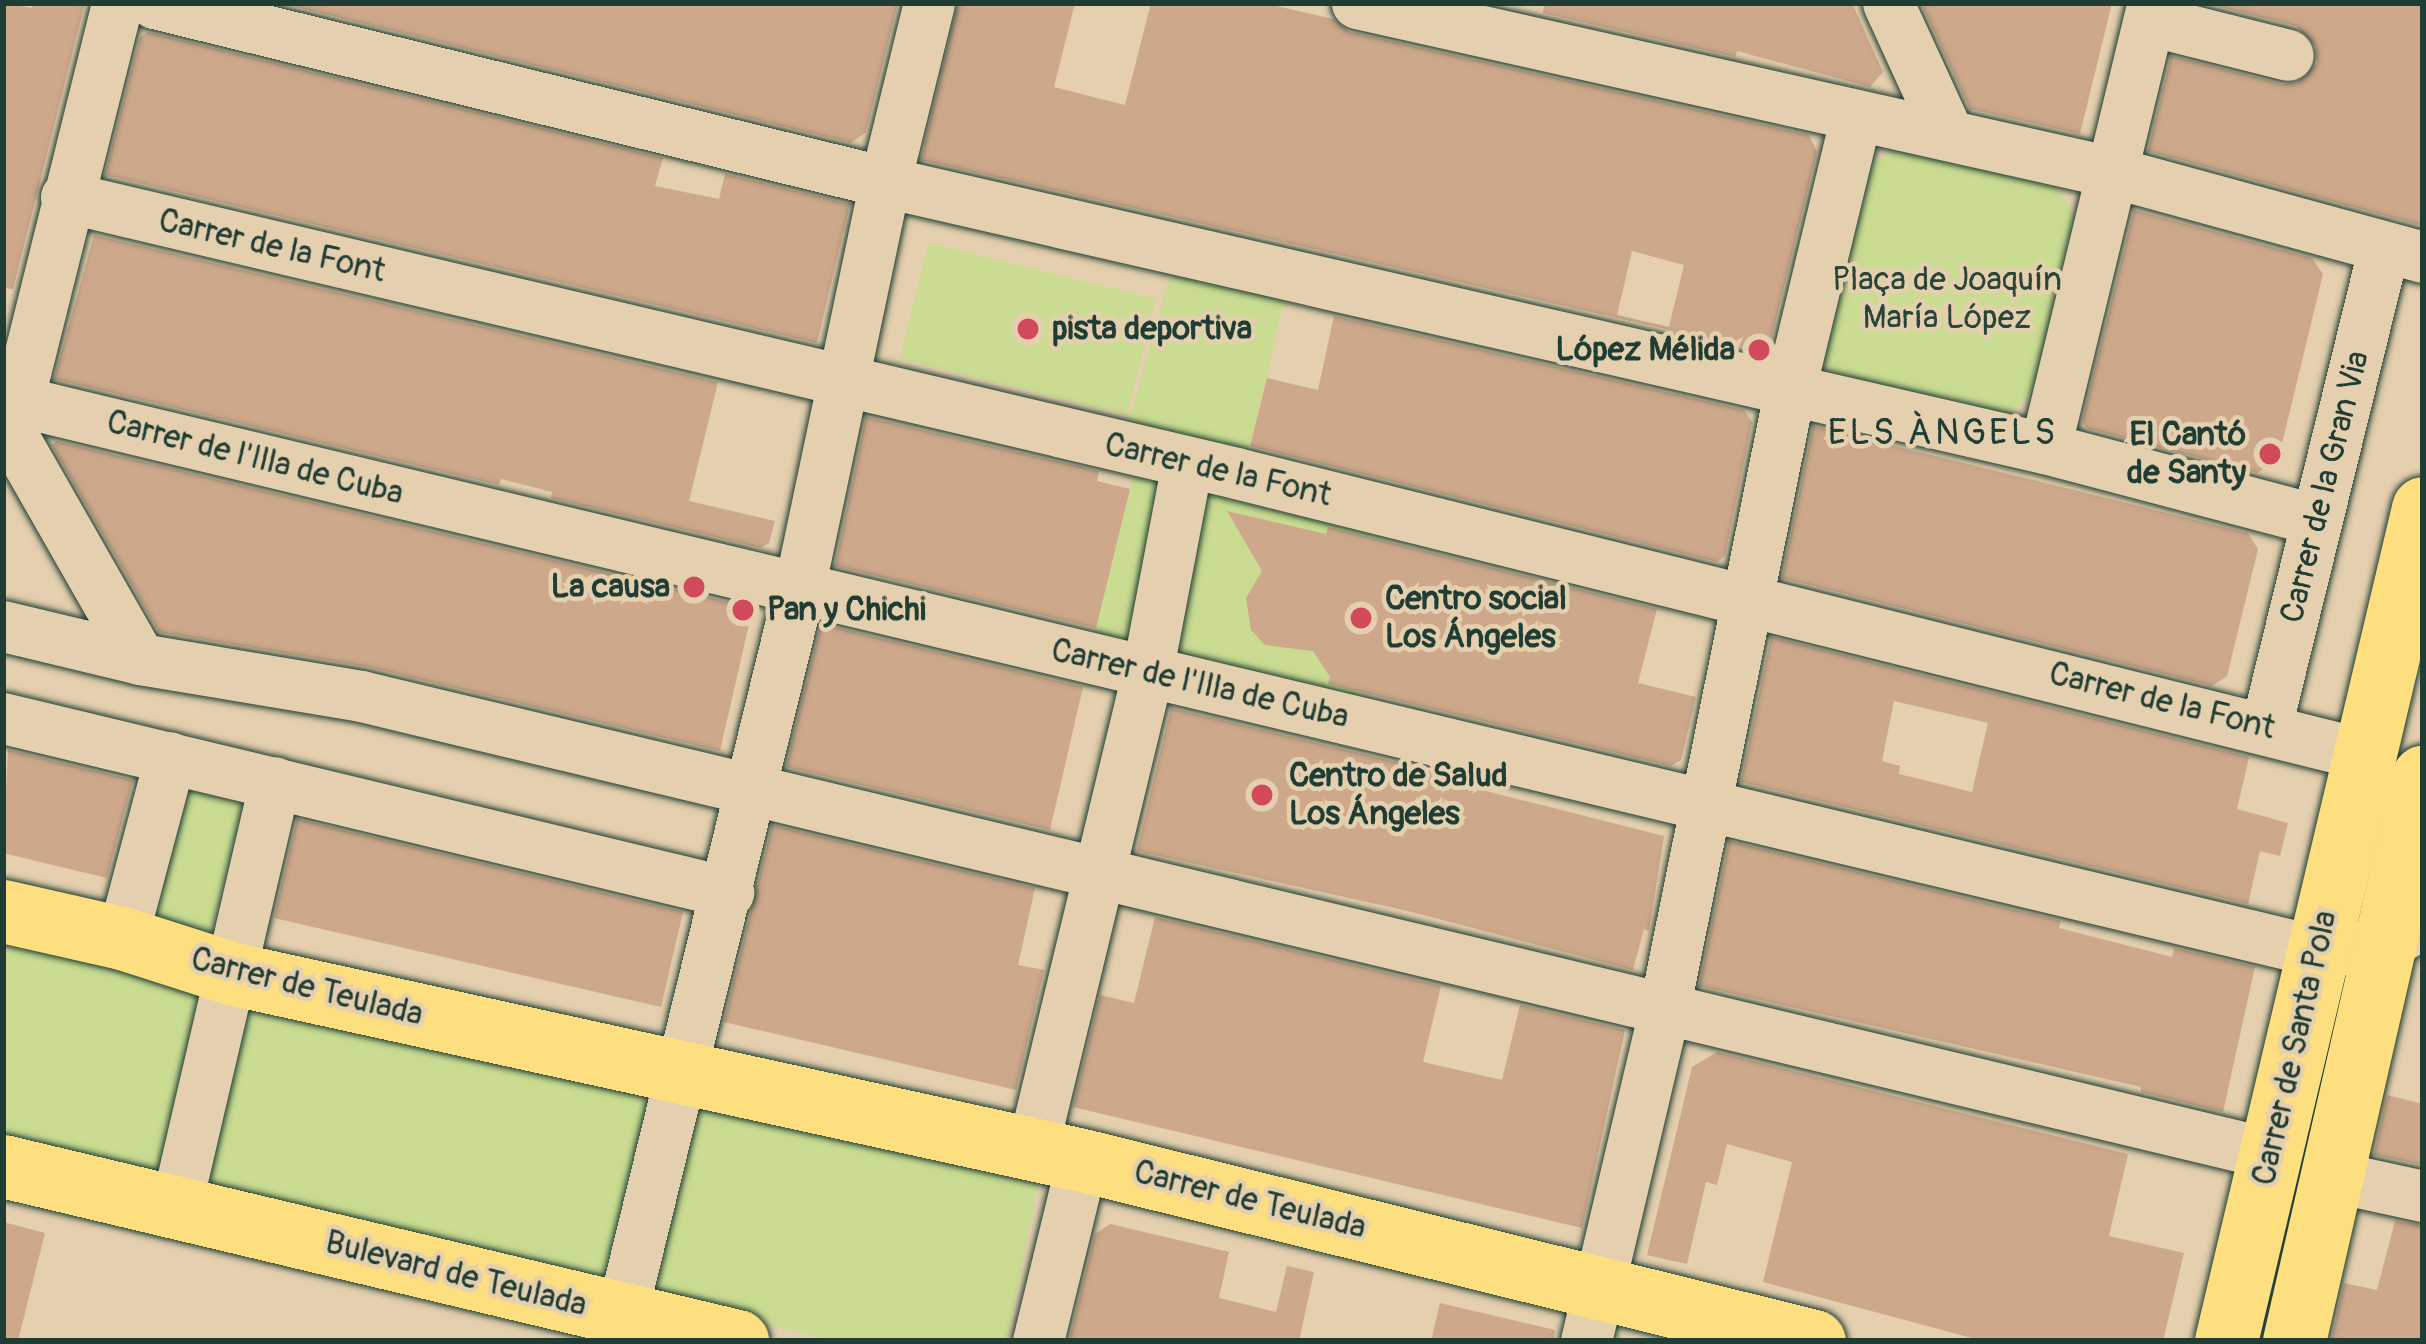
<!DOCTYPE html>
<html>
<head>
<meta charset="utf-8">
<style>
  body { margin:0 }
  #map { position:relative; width:2426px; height:1344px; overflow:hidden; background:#e4cfae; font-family:Pangolin,sans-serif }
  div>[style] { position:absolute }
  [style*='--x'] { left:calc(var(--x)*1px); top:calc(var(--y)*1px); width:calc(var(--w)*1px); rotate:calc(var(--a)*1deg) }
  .green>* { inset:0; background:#cadc91 }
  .building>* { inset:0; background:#cda88a }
  .roads { filter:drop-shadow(0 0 3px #1f3d34) drop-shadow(0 0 3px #1f3d34) }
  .minor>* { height:51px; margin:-25.5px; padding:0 25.5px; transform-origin:25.5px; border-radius:25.5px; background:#e4cfae }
  .major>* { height:63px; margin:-31.5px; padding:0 31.5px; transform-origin:31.5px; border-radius:31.5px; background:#fedf80 }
  .dots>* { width:33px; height:33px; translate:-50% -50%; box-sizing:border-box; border:6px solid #e4cfae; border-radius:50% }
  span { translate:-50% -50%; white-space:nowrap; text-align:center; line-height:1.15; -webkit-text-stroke:9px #e4cfae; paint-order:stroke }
  .street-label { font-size:33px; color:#1f3d34 }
  .park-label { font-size:33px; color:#284539 }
  .poi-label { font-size:33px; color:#1f3d34; font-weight:700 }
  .left { translate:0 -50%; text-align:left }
  .right { translate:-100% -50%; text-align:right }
  .neighbourhood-label { font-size:36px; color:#1f3d34; letter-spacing:3px }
  .frame { position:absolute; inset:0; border:6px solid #1f3d34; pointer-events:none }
</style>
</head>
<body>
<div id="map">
  <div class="green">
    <i style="clip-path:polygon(1905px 145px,2054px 184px,2075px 216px,2032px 393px,2002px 422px,1840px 386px,1824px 363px,1873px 163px)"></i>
    <i style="clip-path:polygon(929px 243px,1156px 299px,1127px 415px,900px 359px)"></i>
    <i style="clip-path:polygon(1171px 271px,1285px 297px,1245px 467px,1124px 439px)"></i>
    <i style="clip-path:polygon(1133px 476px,1388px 537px,1352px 716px,1090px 651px)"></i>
    <i style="clip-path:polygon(185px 780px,245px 803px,209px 937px,148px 920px)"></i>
    <i style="clip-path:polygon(15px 945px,193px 981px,210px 997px,172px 1163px,146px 1176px,3px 1143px,3px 957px)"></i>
    <i style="clip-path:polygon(259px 1005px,642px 1090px,653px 1116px,617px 1263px,604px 1277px,212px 1193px,201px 1171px,237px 1020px)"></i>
    <i style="clip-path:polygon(708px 1105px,1038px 1184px,1007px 1341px,837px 1341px,656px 1298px,645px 1282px,679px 1123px)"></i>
  </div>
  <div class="building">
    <i style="clip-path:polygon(3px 3px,32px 8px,33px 3px,85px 3px,13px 289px,3px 288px)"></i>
    <i style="clip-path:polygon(280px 3px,898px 3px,866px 132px,851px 143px)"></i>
    <i style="clip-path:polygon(evenodd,958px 3px,1075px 3px,1054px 87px,1125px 105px,1151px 3px,1264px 3px,1333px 19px,1350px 32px,1809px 135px,1817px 152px,1768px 352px,921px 160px,958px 3px,1632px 251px,1684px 265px,1669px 327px,1617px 315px,1632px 251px)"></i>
    <i style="clip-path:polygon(1544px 3px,1852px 3px,1883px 72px,1870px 87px,1737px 51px,1735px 57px,1543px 13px)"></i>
    <i style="clip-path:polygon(1921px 3px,2112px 3px,2080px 134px,1970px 109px)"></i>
    <i style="clip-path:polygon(2204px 3px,2423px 3px,2423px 226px,2148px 151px,2171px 56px,2282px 84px,2297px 83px,2317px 63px,2316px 46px,2296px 26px)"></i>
    <i style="clip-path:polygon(148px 32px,663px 158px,655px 186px,719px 199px,725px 174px,850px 204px,817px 343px,105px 175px,140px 37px)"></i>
    <i style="clip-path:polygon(2134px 210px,2312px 258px,2323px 274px,2278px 460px,2257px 473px,2086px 428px,2082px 422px)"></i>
    <i style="clip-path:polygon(94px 235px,718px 382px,689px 501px,775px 521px,769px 543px,761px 548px,551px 498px,552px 492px,501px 479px,499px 485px,54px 379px)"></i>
    <i style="clip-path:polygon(1334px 316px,1744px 410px,1752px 422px,1725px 556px,1717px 562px,1250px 446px,1267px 378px,1318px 390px)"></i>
    <i style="clip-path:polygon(866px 417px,1099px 471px,1097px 481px,1130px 489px,1096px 628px,835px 566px)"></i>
    <i style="clip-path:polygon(1813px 426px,2248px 533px,2258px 549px,2227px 676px,2212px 686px,1782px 578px)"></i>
    <i style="clip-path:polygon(56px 441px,740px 605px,750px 620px,720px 751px,368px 667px,159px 632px,52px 445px)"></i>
    <i style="clip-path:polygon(1227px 511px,1326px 534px,1328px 527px,1657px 609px,1638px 683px,1696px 697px,1681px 760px,1671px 766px,1328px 684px,1330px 677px,1313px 651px,1265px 645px,1251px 630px,1246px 598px,1262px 571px)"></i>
    <i style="clip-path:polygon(821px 624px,1083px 687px,1050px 830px,786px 767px)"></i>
    <i style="clip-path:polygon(evenodd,1771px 637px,2249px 757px,2237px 809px,2288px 823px,2280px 856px,2260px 851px,2248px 904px,1741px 782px,1771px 637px,1894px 701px,1988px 723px,1972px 792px,1899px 774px,1900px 766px,1882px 761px,1894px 701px)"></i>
    <i style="clip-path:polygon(1171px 708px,1480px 782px,1478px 789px,1664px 836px,1649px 931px,1644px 929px,1633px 970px,1412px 912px,1137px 851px)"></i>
    <i style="clip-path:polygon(8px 750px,133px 780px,107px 878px,3px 853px)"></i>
    <i style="clip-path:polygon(297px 819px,683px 912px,661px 1007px,274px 918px)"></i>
    <i style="clip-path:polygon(772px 825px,1035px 888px,1018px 965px,1044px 970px,1016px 1090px,724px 1022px)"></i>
    <i style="clip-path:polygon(1729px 841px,2061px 921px,2059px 928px,2172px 957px,2174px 948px,2255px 967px,2223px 1112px,2141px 1092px,2141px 1087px,1699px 986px)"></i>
    <i style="clip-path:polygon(1155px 917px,1441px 986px,1423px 1062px,1502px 1080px,1520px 1005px,1625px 1030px,1582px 1228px,1073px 1107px,1100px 995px,1134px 1003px)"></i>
    <i style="clip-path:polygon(1717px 1052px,2128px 1154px,2109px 1236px,2184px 1253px,2163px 1341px,1983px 1341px,1763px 1282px,1792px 1162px,1727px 1144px,1717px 1185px,1706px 1182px,1687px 1264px,1647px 1255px,1692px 1067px)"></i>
    <i style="clip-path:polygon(2387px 1095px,2423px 1104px,2423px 1165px,2374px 1155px)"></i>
    <i style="clip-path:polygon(2395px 1221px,2423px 1225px,2423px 1341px,2331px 1341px,2344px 1283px,2377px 1290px)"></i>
    <i style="clip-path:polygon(3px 1222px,45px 1233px,18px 1341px,3px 1341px)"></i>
    <i style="clip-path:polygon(1110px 1224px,1229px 1252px,1219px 1298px,1276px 1312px,1287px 1266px,1314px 1272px,1299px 1341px,1069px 1341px,1095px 1234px)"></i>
    <i style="clip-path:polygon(1440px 1303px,1555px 1330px,1554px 1341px,1431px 1341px)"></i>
  </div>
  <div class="roads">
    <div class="minor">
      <i style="--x:154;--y:3;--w:753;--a:13.76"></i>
      <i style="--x:885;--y:182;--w:1190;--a:12.92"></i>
      <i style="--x:2045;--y:448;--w:281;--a:14.8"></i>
      <i style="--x:1357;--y:3;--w:774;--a:12.62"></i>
      <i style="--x:2112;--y:172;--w:322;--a:15.3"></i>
      <i style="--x:1888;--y:3;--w:144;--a:65.4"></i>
      <i style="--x:2149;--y:20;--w:143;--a:14.1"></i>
      <i style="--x:66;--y:197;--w:1202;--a:13.27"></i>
      <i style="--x:1236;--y:473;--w:1165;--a:14.01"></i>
      <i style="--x:18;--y:401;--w:2363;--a:13.46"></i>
      <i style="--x:2316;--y:951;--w:67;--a:-4.3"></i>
      <i style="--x:2383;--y:946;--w:46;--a:-29.9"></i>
      <i style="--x:3;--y:419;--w:276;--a:60.3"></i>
      <i style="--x:4;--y:431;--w:33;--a:-65"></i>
      <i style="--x:18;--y:401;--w:410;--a:-76"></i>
      <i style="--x:2045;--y:448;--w:458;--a:-76.4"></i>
      <i style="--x:3;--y:626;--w:141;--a:13.5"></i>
      <i style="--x:140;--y:659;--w:224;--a:9.5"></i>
      <i style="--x:361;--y:696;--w:1965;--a:13.48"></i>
      <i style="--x:3;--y:718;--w:746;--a:13.5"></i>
      <i style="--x:2266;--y:727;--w:494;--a:-76.2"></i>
      <i style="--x:122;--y:938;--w:187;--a:-75.1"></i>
      <i style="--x:1032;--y:1150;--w:491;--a:-76.4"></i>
      <i style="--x:1147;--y:673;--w:214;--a:-79.2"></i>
      <i style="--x:2331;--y:1176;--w:94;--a:12.3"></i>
      <i style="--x:176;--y:1206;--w:435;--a:-76.9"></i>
      <i style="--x:615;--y:1341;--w:774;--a:-76.25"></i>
      <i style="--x:799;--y:589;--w:416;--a:-78.1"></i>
      <i style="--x:885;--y:182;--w:184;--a:-76.2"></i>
      <i style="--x:1038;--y:1341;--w:186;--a:-76.3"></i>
      <i style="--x:1586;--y:1341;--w:340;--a:-76.7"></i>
      <i style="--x:1664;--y:1010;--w:630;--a:-78.55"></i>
      <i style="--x:1789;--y:393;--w:284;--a:-76.4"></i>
    </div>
    <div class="major">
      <i style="--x:3;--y:911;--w:122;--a:12.8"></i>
      <i style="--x:122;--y:938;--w:118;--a:17.8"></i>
      <i style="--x:234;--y:974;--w:868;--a:12.37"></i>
      <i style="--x:1082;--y:1160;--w:754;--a:13.89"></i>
      <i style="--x:3;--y:1166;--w:755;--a:13.41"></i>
      <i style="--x:2226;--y:1341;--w:856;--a:-76.69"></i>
      <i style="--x:2294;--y:1341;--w:579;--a:-77.12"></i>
    </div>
  </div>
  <div class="dots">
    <i style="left:1028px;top:329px;background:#d1495b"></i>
    <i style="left:1759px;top:350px;background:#d1495b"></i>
    <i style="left:2270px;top:454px;background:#d1495b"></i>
    <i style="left:694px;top:587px;background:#d1495b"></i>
    <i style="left:743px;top:610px;background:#d1495b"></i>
    <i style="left:1361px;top:618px;background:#d1495b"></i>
    <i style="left:1262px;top:795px;background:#d1495b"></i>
  </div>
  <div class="street-label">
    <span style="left:272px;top:246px;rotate:13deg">Carrer de la Font</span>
    <span style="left:255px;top:458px;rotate:14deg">Carrer de l'Illa de Cuba</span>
    <span style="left:1218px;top:470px;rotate:13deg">Carrer de la Font</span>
    <span style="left:2325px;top:487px;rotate:-76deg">Carrer de la Gran Via</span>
    <span style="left:1200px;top:684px;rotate:13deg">Carrer de l'Illa de Cuba</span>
    <span style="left:2162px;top:701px;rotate:14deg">Carrer de la Font</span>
    <span style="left:307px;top:987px;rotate:14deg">Carrer de Teulada</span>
    <span style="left:2295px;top:1048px;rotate:-77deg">Carrer de Santa Pola</span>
    <span style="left:1250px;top:1200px;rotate:14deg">Carrer de Teulada</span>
    <span style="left:456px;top:1274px;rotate:14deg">Bulevard de Teulada</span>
  </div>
  <div class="park-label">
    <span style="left:1947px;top:299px">Plaça de Joaquín<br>María López</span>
  </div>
  <div class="poi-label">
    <span class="left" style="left:1052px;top:329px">pista deportiva</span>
    <span class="right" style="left:1735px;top:350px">López Mélida</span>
    <span class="right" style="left:2246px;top:454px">El Cantó<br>de Santy</span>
    <span class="right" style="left:670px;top:587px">La causa</span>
    <span class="left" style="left:1385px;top:618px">Centro social<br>Los Ángeles</span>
    <span class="left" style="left:767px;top:610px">Pan y Chichi</span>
    <span class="left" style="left:1289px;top:795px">Centro de Salud<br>Los Ángeles</span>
  </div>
  <div class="neighbourhood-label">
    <span style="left:1943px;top:433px">ELS ÀNGELS</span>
  </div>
  <div class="frame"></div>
</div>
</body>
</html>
